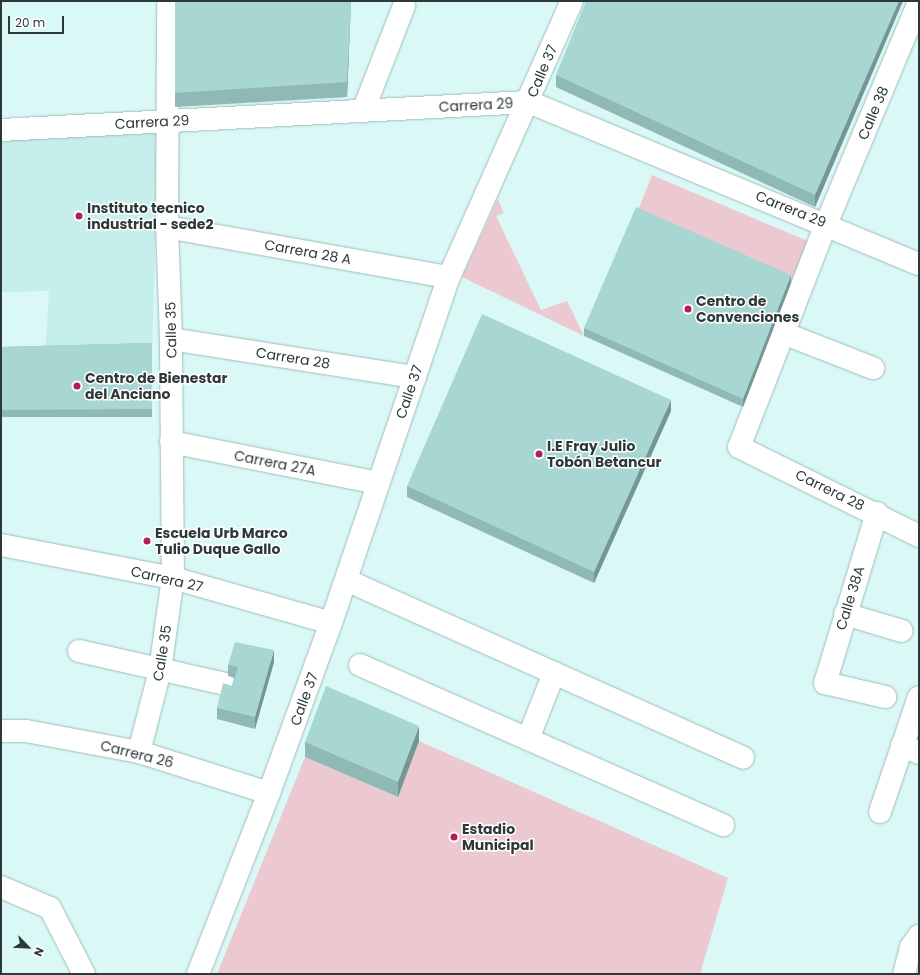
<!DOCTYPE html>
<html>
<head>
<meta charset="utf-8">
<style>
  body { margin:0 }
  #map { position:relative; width:920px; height:975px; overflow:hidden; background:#daf9f6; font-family:Poppins,sans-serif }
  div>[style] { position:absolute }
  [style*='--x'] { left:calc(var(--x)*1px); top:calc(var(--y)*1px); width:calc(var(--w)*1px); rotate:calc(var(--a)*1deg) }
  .built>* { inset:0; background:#c6efec }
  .green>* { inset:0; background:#ecc9d0 }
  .roads { filter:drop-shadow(0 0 1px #9ebcb9) drop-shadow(0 0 1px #9ebcb9) }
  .minor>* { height:22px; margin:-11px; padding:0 11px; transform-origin:11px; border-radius:11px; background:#fff }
  .wall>* { inset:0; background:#90b8b5 }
  .shaded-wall>* { inset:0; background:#769693 }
  .building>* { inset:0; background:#a8d6d2 }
  .dots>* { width:11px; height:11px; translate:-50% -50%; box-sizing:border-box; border:2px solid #fff; border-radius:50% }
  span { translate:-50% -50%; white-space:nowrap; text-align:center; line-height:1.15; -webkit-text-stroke:3px #fff; paint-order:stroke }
  .street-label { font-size:14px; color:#2d3938 }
  .poi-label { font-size:14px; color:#2d3938; font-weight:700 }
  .left { translate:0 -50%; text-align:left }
  .frame { position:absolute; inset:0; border:2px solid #2d3938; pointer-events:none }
  .north { position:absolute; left:8px; top:927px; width:40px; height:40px; -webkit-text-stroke:3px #fff; paint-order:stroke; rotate:114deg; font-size:11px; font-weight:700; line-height:16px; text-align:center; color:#2d3938 }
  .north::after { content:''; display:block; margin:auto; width:14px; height:18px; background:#2d3938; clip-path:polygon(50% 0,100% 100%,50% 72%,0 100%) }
  .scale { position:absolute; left:8px; top:16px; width:56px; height:18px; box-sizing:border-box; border:2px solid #2d3938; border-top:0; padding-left:5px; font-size:12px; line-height:14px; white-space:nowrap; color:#2d3938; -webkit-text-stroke:3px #fff; paint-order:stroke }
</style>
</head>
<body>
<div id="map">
  <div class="built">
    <i style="clip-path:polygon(159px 129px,152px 351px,45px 354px,49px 291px,1px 292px,1px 141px)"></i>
  </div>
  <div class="green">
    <i style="clip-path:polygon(652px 175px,810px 242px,791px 283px,636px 215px)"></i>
    <i style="clip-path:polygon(498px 199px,504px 213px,496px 216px,541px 310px,567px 301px,584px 336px,462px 277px)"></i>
    <i style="clip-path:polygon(419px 741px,728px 878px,700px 974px,217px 974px,305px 757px,398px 797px)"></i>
  </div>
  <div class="roads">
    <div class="minor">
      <i style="--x:919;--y:2;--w:241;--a:112.7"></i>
      <i style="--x:826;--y:224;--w:239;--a:111.3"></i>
      <i style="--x:739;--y:447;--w:201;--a:26.3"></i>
      <i style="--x:363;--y:111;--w:113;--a:-68.7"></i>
      <i style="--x:1;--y:130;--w:529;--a:-3.04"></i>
      <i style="--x:529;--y:102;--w:422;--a:22.6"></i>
      <i style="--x:167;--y:227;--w:286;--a:10.1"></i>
      <i style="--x:783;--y:333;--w:97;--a:21.3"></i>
      <i style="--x:171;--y:339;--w:247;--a:8.9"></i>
      <i style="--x:171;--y:442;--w:211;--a:11.2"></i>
      <i style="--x:877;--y:513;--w:178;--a:107"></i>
      <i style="--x:825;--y:683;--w:62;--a:13.1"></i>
      <i style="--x:1;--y:545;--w:175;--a:10.9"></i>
      <i style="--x:173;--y:578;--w:164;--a:15.9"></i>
      <i style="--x:346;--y:580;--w:435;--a:24.1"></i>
      <i style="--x:845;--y:614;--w:59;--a:16.6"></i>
      <i style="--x:79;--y:651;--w:155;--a:12.7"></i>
      <i style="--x:360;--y:665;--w:397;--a:23.8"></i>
      <i style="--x:1;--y:731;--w:25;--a:0"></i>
      <i style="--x:26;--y:731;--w:115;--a:10.5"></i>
      <i style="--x:139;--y:752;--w:136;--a:17.5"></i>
      <i style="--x:528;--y:739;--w:71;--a:-68.5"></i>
      <i style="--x:902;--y:745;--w:19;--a:25"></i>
      <i style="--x:139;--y:752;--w:85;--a:-75.6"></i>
      <i style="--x:160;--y:670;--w:93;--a:-82"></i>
      <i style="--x:173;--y:578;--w:239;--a:-90.5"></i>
      <i style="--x:171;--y:339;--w:112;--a:-92"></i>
      <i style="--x:167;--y:227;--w:226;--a:-89.7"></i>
      <i style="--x:880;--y:812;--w:121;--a:-71.3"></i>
      <i style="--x:1;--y:887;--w:53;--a:23.2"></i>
      <i style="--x:50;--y:908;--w:74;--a:62.7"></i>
      <i style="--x:198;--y:974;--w:194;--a:-68.6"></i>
      <i style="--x:269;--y:793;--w:181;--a:-70"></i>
      <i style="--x:331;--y:623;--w:366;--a:-71.2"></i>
      <i style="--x:449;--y:277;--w:302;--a:-66"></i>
      <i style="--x:904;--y:974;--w:28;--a:-75"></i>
      <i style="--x:911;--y:947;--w:14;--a:-54"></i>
    </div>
  </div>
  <div class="wall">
    <i style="clip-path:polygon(175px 1px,351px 1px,347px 97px,175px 107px)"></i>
    <i style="clip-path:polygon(903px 1px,815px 207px,556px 87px,556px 75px)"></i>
    <i style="clip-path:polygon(791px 283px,743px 407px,584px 336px,584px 328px)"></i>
    <i style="clip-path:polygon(152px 343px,152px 417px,1px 417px,1px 347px)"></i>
    <i style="clip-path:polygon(671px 411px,594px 583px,407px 497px,407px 486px)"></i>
    <i style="clip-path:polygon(274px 662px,255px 729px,217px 719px,217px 708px,232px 686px,234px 678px,228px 676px,228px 665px)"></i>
    <i style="clip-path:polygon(419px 741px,398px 797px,305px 757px,305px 742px)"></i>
  </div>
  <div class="shaded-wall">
    <i style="clip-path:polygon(351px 1px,347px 97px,347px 82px)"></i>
    <i style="clip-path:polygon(899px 1px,903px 1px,815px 207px,815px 195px)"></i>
    <i style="clip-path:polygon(791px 275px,791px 283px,743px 407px,743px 399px)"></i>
    <i style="clip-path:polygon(671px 400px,671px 411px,594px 583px,594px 572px)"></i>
    <i style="clip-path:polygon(274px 650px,274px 662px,255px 729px,255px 717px)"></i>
    <i style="clip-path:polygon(419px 726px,419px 741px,398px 797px,398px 782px)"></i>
  </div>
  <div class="building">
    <i style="clip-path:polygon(175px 1px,351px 1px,347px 82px,175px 93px)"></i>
    <i style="clip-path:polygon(586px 1px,899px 1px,815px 195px,556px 75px)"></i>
    <i style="clip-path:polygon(636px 207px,791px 275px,743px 399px,584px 328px)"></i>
    <i style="clip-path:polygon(482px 314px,671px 400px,594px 572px,407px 486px)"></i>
    <i style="clip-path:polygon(152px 343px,152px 409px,1px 410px,1px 347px)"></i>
    <i style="clip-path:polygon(235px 642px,274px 650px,255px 717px,217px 708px,223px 683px,232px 686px,238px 667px,228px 665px)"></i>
    <i style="clip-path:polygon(326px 686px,419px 726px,398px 782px,305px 742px)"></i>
  </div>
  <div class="dots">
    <i style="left:79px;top:216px;background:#b02054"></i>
    <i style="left:688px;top:309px;background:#b02054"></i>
    <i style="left:77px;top:386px;background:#b02054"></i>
    <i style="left:539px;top:454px;background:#b02054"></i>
    <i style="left:147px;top:541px;background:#b02054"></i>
    <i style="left:454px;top:837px;background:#b02054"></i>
  </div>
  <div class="street-label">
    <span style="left:542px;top:71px;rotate:-67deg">Calle 37</span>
    <span style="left:476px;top:105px;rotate:-3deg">Carrera 29</span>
    <span style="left:873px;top:113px;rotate:-67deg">Calle 38</span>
    <span style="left:152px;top:122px;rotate:-3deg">Carrera 29</span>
    <span style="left:791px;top:209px;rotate:22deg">Carrera 29</span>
    <span style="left:308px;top:252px;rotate:10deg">Carrera 28 A</span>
    <span style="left:171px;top:330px;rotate:-91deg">Calle 35</span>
    <span style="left:293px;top:358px;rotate:9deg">Carrera 28</span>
    <span style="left:409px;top:392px;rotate:-71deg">Calle 37</span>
    <span style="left:275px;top:463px;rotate:11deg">Carrera 27A</span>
    <span style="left:830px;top:490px;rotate:26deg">Carrera 28</span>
    <span style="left:167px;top:579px;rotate:13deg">Carrera 27</span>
    <span style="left:850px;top:598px;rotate:-73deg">Calle 38A</span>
    <span style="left:162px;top:653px;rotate:-81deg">Calle 35</span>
    <span style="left:304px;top:699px;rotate:-70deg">Calle 37</span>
    <span style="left:137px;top:754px;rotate:14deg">Carrera 26</span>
  </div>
  <div class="poi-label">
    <span class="left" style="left:87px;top:216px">Instituto tecnico<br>industrial - sede2</span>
    <span class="left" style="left:696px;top:309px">Centro de<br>Convenciones</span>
    <span class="left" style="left:85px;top:386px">Centro de Bienestar<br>del Anciano</span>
    <span class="left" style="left:547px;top:454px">I.E Fray Julio<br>Tobón Betancur</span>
    <span class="left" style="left:155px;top:541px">Escuela Urb Marco<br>Tulio Duque Gallo</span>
    <span class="left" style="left:462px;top:837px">Estadio<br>Municipal</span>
  </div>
  <div class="frame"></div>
  <div class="north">N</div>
  <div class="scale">20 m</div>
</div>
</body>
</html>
